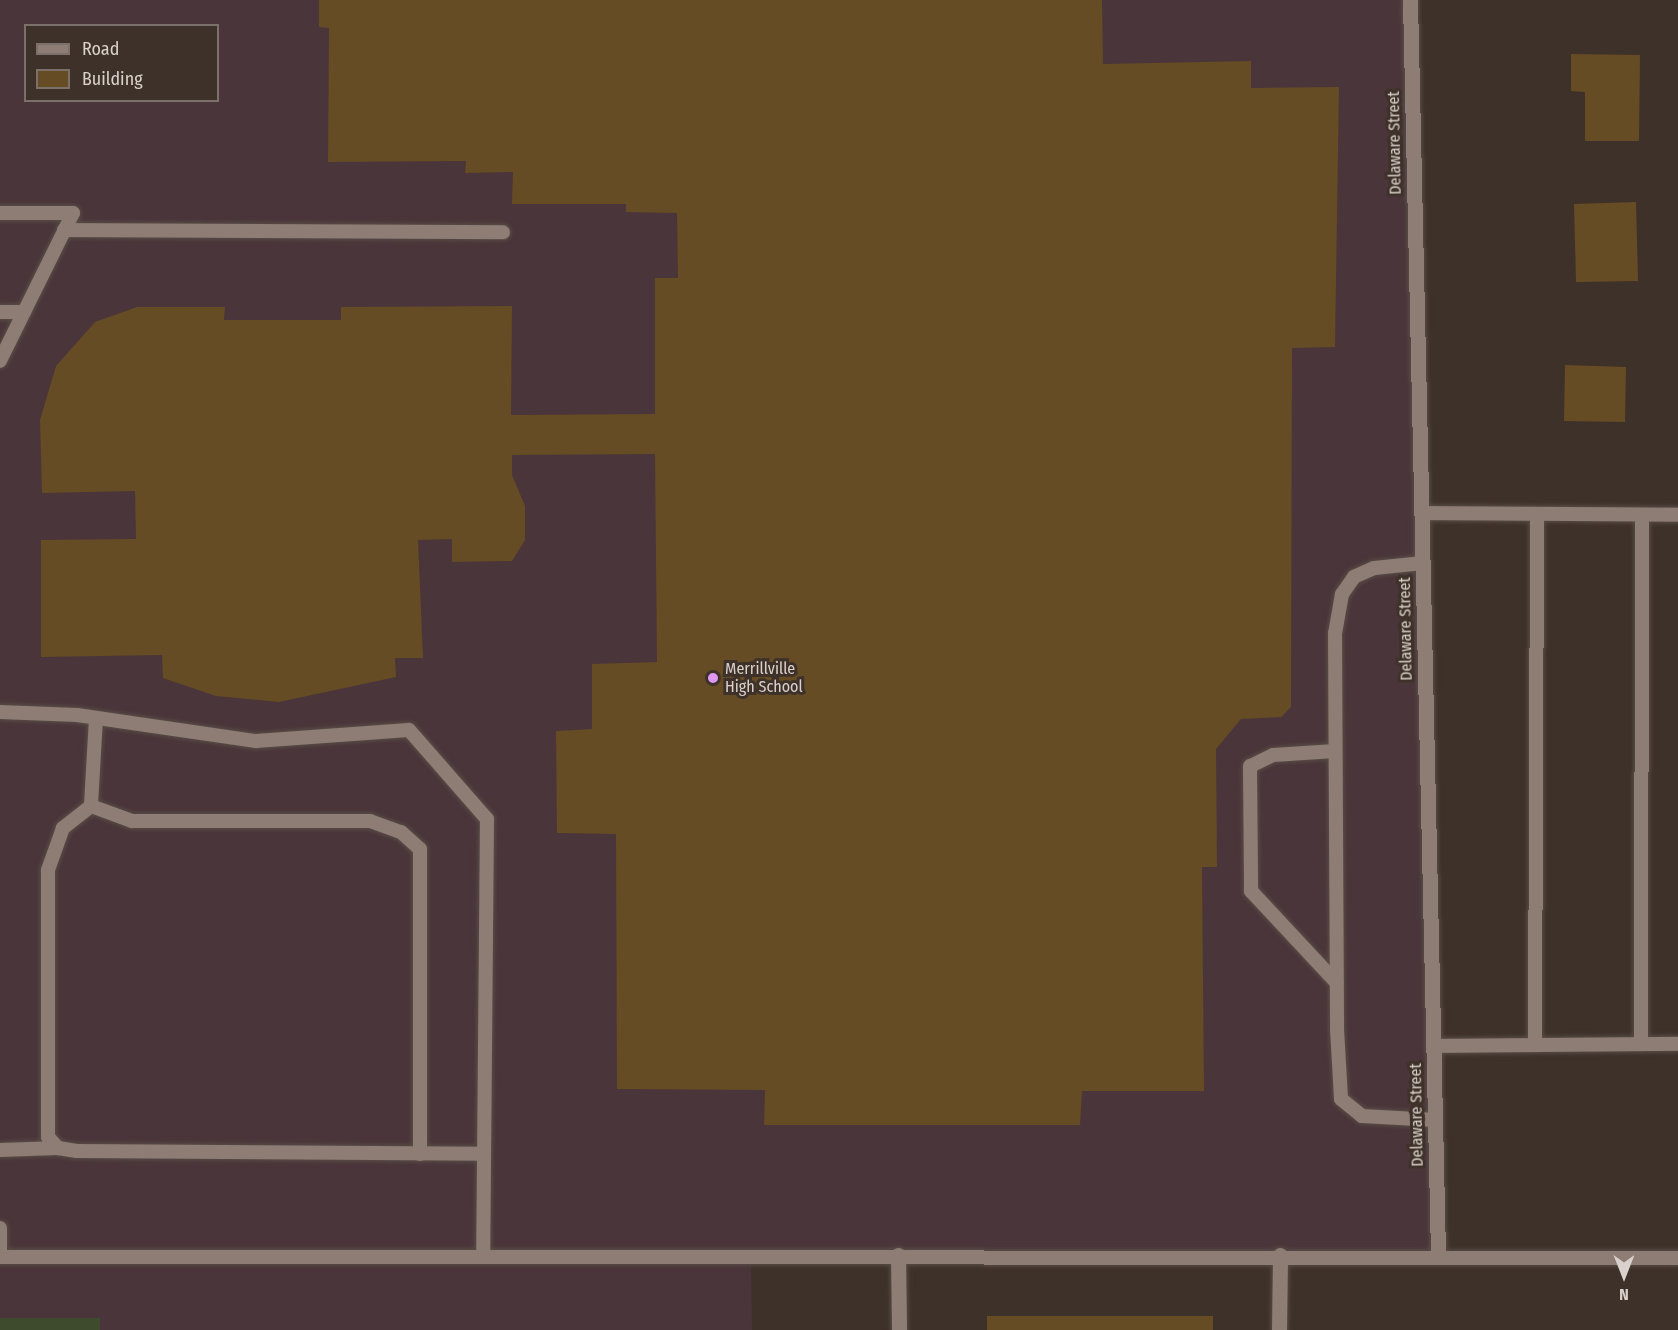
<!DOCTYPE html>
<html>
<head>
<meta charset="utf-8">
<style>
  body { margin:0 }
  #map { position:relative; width:1678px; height:1330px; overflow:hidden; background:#3e3129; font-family:"Fira Sans Condensed",sans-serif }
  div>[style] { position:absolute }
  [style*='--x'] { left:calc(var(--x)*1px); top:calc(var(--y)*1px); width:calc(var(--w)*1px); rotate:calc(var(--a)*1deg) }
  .education>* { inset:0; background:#4a353a }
  .green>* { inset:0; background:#3e4b2c }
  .building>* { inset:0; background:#654c24 }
  .roads { filter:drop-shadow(0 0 2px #584d46) drop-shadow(0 0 2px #584d46) }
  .lane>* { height:14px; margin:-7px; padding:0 7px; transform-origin:7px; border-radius:7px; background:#8d7d74 }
  .street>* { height:15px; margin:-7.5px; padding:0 7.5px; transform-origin:7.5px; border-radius:7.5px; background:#8d7d74 }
  .dots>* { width:16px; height:16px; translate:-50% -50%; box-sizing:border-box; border:3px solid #3e3129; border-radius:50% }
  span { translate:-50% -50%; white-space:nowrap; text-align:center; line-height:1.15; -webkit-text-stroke:6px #3e3129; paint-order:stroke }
  .street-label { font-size:16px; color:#dad1cc }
  .poi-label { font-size:16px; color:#dad1cc }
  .left { translate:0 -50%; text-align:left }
  .legend { position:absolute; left:24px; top:24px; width:195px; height:78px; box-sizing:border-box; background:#3e3129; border:2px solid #7c716a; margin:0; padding:8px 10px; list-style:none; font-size:18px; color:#dad1cc }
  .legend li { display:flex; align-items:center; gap:12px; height:30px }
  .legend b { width:30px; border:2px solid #7c716a }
  .north { position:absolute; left:1594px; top:1246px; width:60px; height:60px; -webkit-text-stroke:4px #3e3129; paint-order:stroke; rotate:180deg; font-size:16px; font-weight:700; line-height:24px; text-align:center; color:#dad1cc }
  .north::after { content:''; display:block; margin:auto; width:21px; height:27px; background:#dad1cc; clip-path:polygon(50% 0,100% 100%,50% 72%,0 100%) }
</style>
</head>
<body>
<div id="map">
  <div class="education">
    <i style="clip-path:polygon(evenodd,0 0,1410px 0,1438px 1257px,751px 1256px,752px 1330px,0 1330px,0 0,26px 26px,218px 26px,218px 100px,26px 100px,26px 26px)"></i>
  </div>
  <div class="green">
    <i style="clip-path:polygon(0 1318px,100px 1318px,100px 1330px,0 1330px)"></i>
  </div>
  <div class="building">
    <i style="clip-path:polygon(319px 0,1102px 0,1103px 64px,1251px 61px,1251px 88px,1339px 87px,1335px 347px,1292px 348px,1291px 707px,1281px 717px,1241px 719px,1216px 749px,1217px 867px,1202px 867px,1204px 1091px,1082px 1091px,1080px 1125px,764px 1125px,765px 1090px,617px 1089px,616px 834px,557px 833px,556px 731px,592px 729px,592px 664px,657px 662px,655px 454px,512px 455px,512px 475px,525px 506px,525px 540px,512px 561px,452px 562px,452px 539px,418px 540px,423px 658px,395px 658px,396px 677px,279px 702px,216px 696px,163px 678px,162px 655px,41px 657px,41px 540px,136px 539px,135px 491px,42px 493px,40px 420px,56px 366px,95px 322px,137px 307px,225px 307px,224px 320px,341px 320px,341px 307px,512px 306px,511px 415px,655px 414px,655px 278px,678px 278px,677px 213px,626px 212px,626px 204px,512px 204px,513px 172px,465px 173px,466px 161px,328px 162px,329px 28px,319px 27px)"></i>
    <i style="clip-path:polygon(1571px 54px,1640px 55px,1639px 141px,1585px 141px,1585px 92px,1571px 91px)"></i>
    <i style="clip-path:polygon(1636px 202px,1638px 281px,1576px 282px,1574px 204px)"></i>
    <i style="clip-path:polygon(1565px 365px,1626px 367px,1625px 422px,1564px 421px)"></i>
    <i style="clip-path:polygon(987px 1316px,1213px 1316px,1213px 1330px,987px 1330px)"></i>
  </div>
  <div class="roads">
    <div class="lane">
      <i style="--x:0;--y:213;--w:73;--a:0"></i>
      <i style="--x:73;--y:213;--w:165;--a:116.3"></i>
      <i style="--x:64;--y:230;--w:439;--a:0.3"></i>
      <i style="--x:0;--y:312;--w:24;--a:0"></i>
      <i style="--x:1422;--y:513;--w:256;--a:0.4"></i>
      <i style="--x:1423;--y:563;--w:49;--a:174.2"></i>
      <i style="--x:1374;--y:568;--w:22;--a:156"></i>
      <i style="--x:1354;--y:577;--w:21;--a:125"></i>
      <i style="--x:1342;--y:594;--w:40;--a:100"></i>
      <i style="--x:1335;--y:633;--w:396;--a:89.7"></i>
      <i style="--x:1337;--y:1029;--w:70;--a:86.7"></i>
      <i style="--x:1341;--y:1099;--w:27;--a:39"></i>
      <i style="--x:1362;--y:1116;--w:73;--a:3.1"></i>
      <i style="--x:0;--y:712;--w:77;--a:2.2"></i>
      <i style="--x:77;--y:715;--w:181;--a:8.3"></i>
      <i style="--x:256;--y:741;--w:153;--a:-4.1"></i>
      <i style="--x:409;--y:730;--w:118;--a:48.8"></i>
      <i style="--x:487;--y:819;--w:437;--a:90.5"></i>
      <i style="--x:96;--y:718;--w:88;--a:93.3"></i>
      <i style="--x:91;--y:806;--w:36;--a:142"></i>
      <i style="--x:63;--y:828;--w:45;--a:109.7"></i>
      <i style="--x:48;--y:870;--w:267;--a:90"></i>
      <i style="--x:48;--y:1137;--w:15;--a:48"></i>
      <i style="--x:58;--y:1148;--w:19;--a:9"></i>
      <i style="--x:77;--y:1151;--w:407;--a:0.4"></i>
      <i style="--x:1335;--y:751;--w:62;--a:176.3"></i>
      <i style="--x:1273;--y:755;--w:25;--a:154"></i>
      <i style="--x:1250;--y:766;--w:125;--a:89.5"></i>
      <i style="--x:1251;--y:891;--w:125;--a:47"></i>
      <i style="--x:91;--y:806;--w:44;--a:20.1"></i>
      <i style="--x:132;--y:821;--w:238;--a:0"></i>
      <i style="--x:370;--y:821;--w:33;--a:20"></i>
      <i style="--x:401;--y:832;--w:25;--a:42"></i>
      <i style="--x:420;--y:849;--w:305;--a:90"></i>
      <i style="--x:1641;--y:1044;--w:529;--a:-89.89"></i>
      <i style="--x:1535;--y:1045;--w:531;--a:-89.78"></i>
      <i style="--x:1433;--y:1046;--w:245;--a:-0.5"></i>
      <i style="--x:0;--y:1150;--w:58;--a:-2"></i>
      <i style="--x:0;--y:1228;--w:29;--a:90"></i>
      <i style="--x:0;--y:1257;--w:1678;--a:0.03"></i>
    </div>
    <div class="street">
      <i style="--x:1410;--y:0;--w:1257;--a:88.72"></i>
      <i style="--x:898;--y:1255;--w:75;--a:89.2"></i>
      <i style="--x:1279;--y:1330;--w:75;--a:-89.2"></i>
    </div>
  </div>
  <div class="dots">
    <i style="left:713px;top:678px;background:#df98f1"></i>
  </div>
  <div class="street-label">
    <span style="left:1395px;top:143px;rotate:-91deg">Delaware Street</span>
    <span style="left:1406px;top:629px;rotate:-91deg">Delaware Street</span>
    <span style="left:1417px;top:1115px;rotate:-91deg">Delaware Street</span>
  </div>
  <div class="poi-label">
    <span class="left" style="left:725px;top:678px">Merrillville<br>High School</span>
  </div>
  <ul class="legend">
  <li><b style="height:8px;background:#8d7d74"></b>Road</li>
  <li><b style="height:16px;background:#654c24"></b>Building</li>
  </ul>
  <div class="north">N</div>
</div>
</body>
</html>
